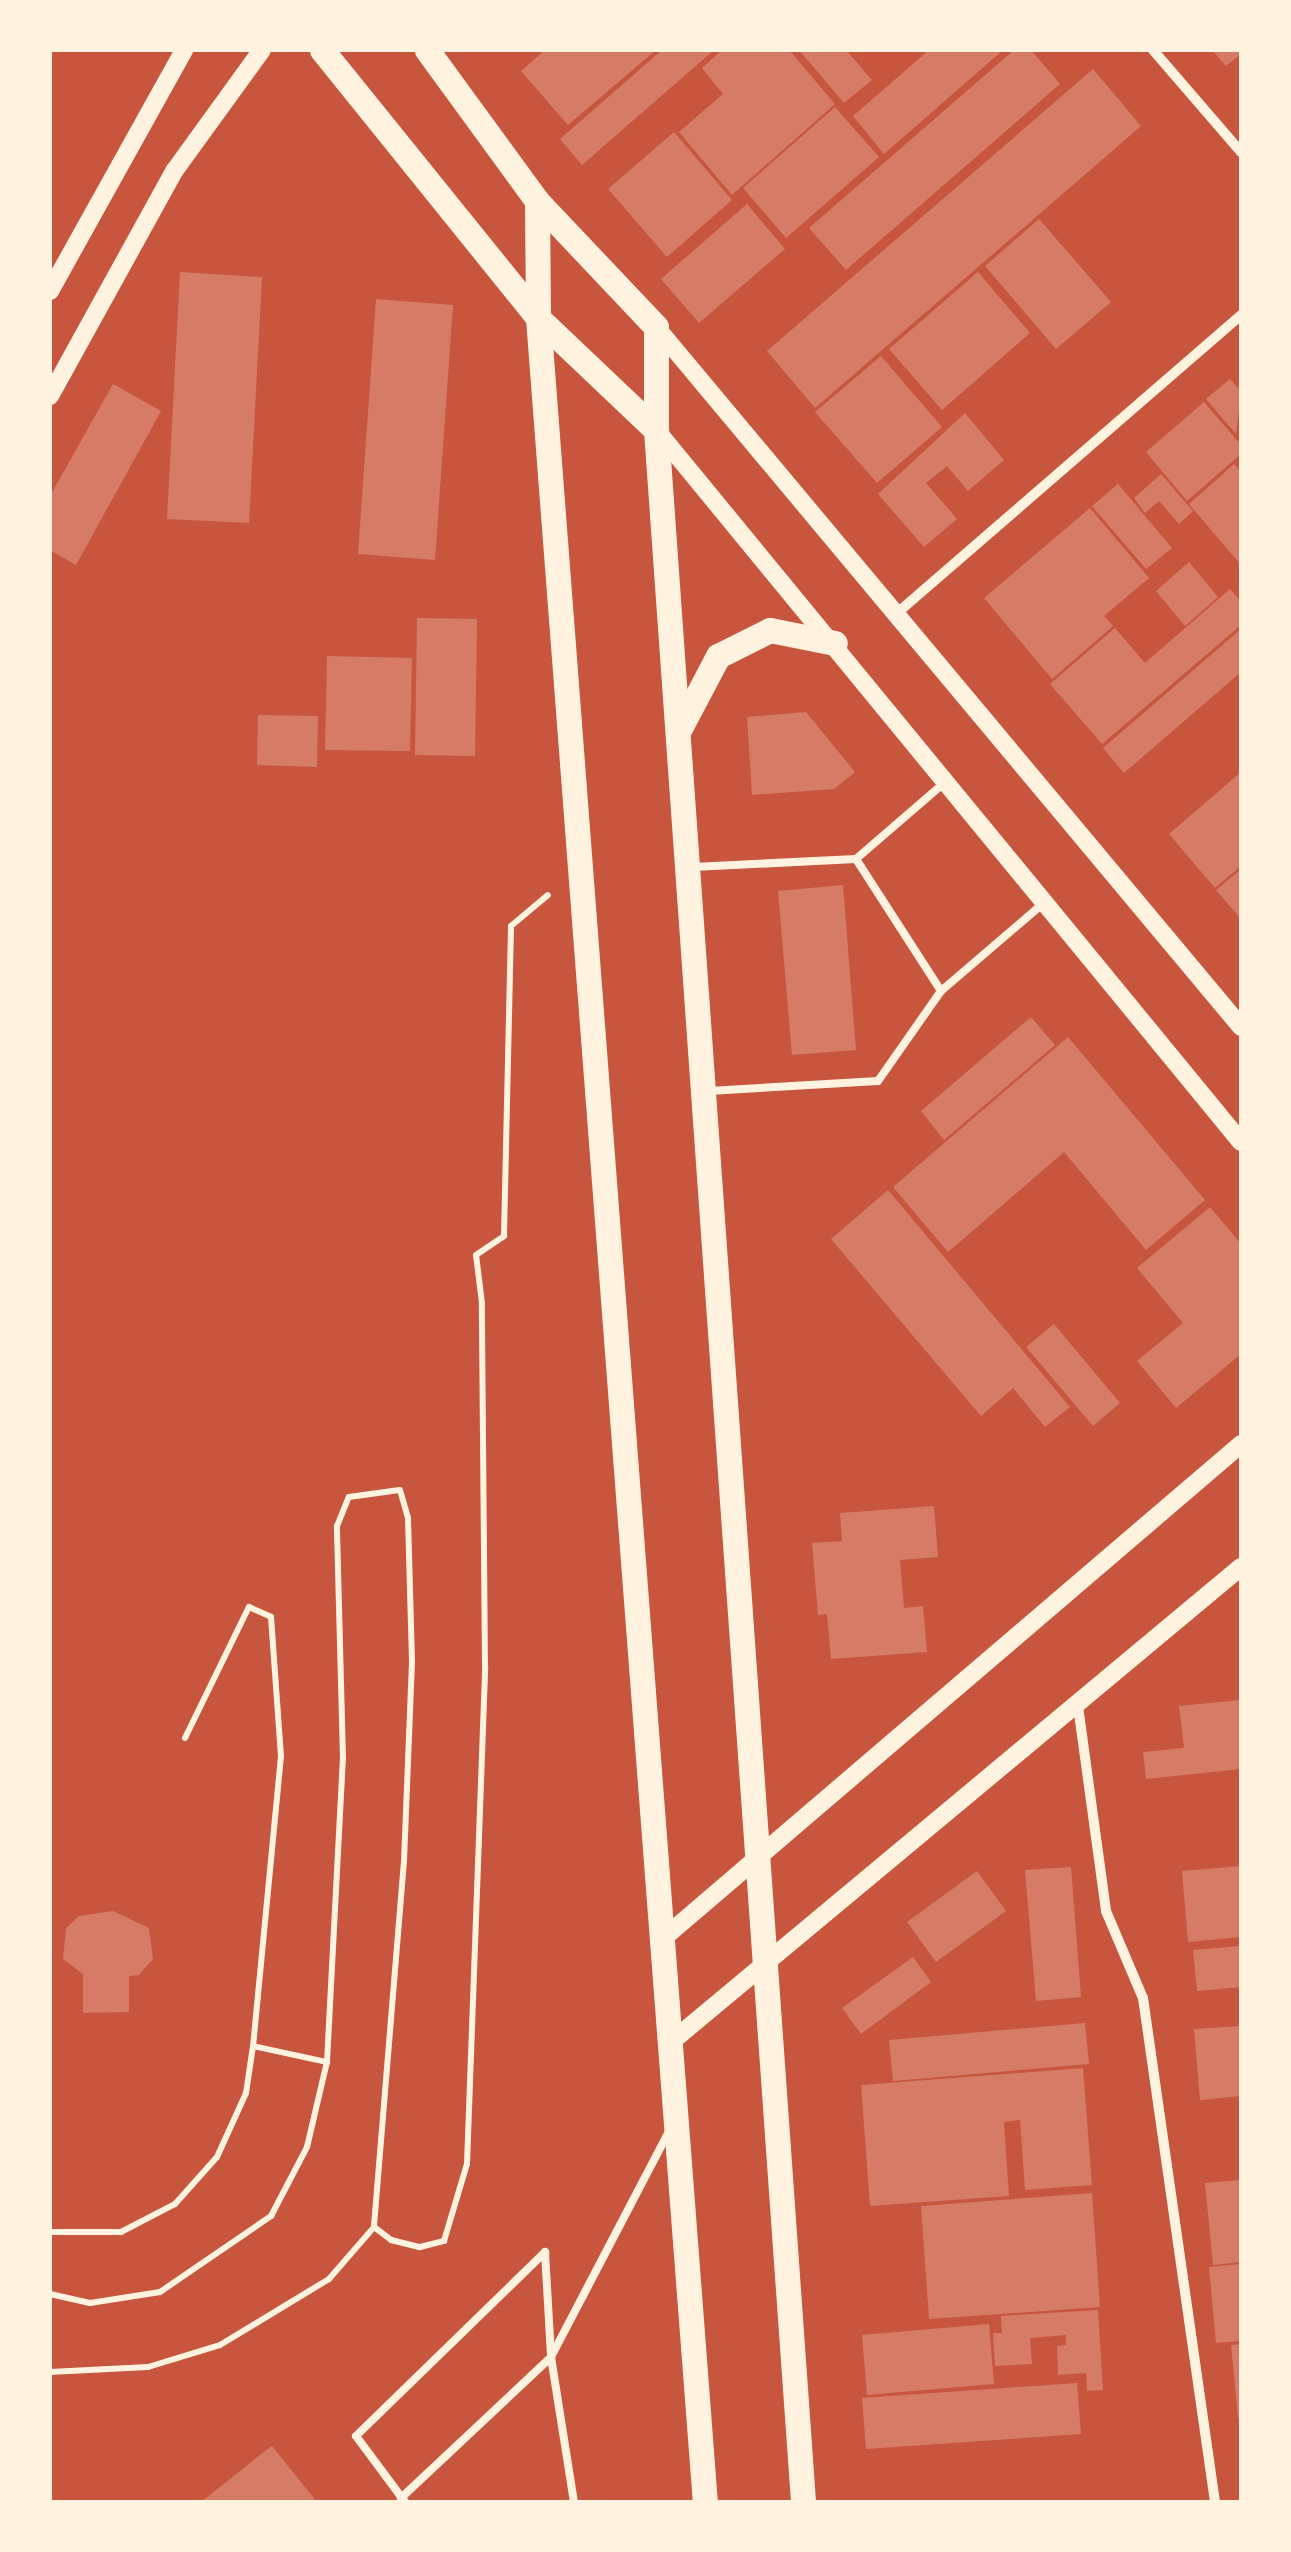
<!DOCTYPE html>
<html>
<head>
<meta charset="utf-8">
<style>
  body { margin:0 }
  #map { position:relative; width:1291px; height:2552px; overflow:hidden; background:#c8553d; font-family:Inter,sans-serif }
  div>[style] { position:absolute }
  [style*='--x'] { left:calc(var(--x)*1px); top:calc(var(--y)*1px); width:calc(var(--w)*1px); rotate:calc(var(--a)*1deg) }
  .building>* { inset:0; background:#d67c66 }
  .path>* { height:6px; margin:-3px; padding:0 3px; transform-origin:3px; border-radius:3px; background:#fff3e0 }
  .service>* { height:8px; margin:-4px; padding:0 4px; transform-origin:4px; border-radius:4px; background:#fff3e0 }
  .minor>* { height:10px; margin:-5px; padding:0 5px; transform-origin:5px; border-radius:5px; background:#fff3e0 }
  .tertiary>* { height:18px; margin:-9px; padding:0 9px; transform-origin:9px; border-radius:9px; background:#fff3e0 }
  .primary>* { height:25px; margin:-12.5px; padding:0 12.5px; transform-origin:12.5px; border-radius:12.5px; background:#fff3e0 }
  span { translate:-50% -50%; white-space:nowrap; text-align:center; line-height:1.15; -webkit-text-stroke:8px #fff3e0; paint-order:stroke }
  .frame { position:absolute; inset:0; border:52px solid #fff3e0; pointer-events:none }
</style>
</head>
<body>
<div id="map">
  <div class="building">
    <i style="clip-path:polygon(545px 50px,656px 50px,568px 125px,521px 71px)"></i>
    <i style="clip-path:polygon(662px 50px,714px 50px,582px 165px,560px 139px)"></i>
    <i style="clip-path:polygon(722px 50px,789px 50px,835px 104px,732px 195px,679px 132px,723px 94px,702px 68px)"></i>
    <i style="clip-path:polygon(799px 50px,846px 50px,872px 80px,844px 103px)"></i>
    <i style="clip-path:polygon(929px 50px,1003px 50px,884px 154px,853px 116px)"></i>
    <i style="clip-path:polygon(1014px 50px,1031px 50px,1060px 84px,846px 270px,809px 228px)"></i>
    <i style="clip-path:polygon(1212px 50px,1241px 50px,1241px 54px,1226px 66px)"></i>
    <i style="clip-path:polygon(1093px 69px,1141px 126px,815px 408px,767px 351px)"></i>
    <i style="clip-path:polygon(835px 107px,879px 157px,786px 238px,743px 188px)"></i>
    <i style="clip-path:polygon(674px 132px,732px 200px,667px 257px,608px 189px)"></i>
    <i style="clip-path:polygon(747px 204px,785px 249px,699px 323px,661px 279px)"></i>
    <i style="clip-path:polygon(1039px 219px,1111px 302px,1056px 349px,985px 266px)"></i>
    <i style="clip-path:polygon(180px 272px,262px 277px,249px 523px,167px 519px)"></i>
    <i style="clip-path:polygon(978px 272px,1030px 333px,942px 410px,889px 349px)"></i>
    <i style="clip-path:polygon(376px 299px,453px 305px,435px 560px,358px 554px)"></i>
    <i style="clip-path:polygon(881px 356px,942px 427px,877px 483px,815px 412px)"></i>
    <i style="clip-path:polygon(1230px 379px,1241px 392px,1236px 434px,1206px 399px)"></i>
    <i style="clip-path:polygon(113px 384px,161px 411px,76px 565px,50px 550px,50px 496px)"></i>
    <i style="clip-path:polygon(1204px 402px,1241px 445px,1241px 454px,1187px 501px,1146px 452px)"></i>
    <i style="clip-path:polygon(965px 413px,1004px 460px,968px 491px,947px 466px,926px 483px,957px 519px,924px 547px,878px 494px)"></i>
    <i style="clip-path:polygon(1234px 464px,1241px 472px,1241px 565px,1189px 504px)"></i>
    <i style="clip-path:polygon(1161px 474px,1193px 511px,1179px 524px,1159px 501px,1145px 513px,1134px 498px)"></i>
    <i style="clip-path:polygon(1118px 484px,1172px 548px,1146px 569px,1092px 506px)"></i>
    <i style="clip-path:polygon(1090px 508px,1149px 578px,1104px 616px,1113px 626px,1052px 679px,984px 598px)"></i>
    <i style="clip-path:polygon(1189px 562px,1218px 597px,1185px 626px,1156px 591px)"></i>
    <i style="clip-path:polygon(1230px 589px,1241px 602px,1241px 625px,1102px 744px,1050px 684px,1115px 628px,1145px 663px)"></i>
    <i style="clip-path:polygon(417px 618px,477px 619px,475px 756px,415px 755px)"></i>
    <i style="clip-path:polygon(1241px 629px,1241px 672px,1124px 773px,1103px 748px)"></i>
    <i style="clip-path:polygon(327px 656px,412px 658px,410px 751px,325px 750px)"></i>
    <i style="clip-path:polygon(806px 712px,855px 772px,834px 789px,752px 795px,747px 717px)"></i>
    <i style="clip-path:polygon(258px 715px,318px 716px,317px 767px,257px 765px)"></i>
    <i style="clip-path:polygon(1241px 772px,1241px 866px,1215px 888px,1169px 834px)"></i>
    <i style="clip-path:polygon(1241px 869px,1241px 919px,1216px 890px)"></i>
    <i style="clip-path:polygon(843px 885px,856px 1050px,792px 1055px,778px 891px)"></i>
    <i style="clip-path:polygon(1031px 1017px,1055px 1045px,944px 1140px,921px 1111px)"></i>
    <i style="clip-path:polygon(1068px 1037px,1205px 1200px,1146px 1250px,1064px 1152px,948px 1252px,893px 1187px)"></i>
    <i style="clip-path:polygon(888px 1190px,1070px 1407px,1045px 1427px,1013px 1388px,981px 1416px,831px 1239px)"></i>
    <i style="clip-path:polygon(1210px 1207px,1241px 1244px,1241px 1354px,1176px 1408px,1137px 1361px,1183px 1323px,1137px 1268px)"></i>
    <i style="clip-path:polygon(1054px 1324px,1120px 1403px,1093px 1426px,1026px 1347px)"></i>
    <i style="clip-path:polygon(934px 1506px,938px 1557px,900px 1560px,904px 1608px,923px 1606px,927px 1652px,831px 1659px,827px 1614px,818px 1615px,812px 1543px,842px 1541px,840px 1513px)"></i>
    <i style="clip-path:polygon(1241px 1700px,1241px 1769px,1146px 1779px,1143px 1752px,1184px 1748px,1179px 1706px)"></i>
    <i style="clip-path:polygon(1241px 1866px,1241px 1937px,1188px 1942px,1182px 1871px)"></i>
    <i style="clip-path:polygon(1071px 1867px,1081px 1997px,1036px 2001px,1025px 1870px)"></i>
    <i style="clip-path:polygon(977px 1871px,1006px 1911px,936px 1962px,907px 1922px)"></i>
    <i style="clip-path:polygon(113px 1911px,149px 1928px,153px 1959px,139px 1975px,129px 1976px,129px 2012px,83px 2013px,83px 1974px,63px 1959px,66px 1928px,79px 1916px)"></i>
    <i style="clip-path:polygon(1241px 1946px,1241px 1987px,1197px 1991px,1193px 1950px)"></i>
    <i style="clip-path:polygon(913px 1957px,931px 1982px,861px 2034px,842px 2008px)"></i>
    <i style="clip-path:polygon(1085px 2023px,1089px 2064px,893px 2081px,889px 2040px)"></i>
    <i style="clip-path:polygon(1241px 2026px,1241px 2096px,1200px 2100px,1194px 2029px)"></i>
    <i style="clip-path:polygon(1083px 2068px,1092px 2185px,1025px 2190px,1020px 2120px,1004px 2122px,1009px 2196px,870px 2206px,861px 2085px)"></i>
    <i style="clip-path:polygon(1241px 2180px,1241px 2262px,1213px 2265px,1205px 2183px)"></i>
    <i style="clip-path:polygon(1092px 2193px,1100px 2307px,929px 2319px,921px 2206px)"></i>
    <i style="clip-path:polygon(1241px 2264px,1241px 2341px,1216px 2343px,1209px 2267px)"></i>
    <i style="clip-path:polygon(1098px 2310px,1103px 2390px,1087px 2391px,1086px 2373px,1058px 2375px,1057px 2346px,1066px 2345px,1066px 2335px,1030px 2338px,1032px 2364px,995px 2366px,993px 2333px,1002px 2333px,1001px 2316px)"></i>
    <i style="clip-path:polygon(989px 2324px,994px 2384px,867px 2395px,862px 2335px)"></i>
    <i style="clip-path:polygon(1241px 2344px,1241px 2418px,1238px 2418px,1231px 2345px)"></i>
    <i style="clip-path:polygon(1077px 2383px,1081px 2434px,866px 2449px,862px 2398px)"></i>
    <i style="clip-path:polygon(272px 2446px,317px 2502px,201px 2502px,265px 2451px)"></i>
  </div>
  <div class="path">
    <i style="--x:185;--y:1738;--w:146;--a:-64"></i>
    <i style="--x:249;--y:1607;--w:24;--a:24"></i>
    <i style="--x:271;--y:1617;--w:139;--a:85.9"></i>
    <i style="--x:281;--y:1756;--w:291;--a:95.5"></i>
    <i style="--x:253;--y:2046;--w:76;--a:12.2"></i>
    <i style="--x:327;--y:2062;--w:303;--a:-87"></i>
    <i style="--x:343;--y:1759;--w:233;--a:-91.5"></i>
    <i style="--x:337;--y:1526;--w:31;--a:-68"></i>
    <i style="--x:349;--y:1497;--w:51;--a:-7.8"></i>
    <i style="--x:400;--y:1490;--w:29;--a:74"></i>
    <i style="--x:408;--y:1518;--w:144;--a:88.4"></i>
    <i style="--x:412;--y:1662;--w:199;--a:92.3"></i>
    <i style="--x:404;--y:1861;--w:367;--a:94.7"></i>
    <i style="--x:374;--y:2227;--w:21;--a:37"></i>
    <i style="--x:391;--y:2240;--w:30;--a:14"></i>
    <i style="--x:420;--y:2247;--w:25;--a:-14"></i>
    <i style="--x:444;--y:2241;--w:80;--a:-73.4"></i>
    <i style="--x:467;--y:2164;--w:497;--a:-87.9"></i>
    <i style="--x:485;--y:1667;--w:364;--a:-90.5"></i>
    <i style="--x:482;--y:1303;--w:48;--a:-97.1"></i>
    <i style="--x:476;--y:1255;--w:34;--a:-34"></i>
    <i style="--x:504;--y:1236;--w:310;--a:-88.7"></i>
    <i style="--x:511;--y:926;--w:48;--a:-40"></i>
    <i style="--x:50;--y:2232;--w:71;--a:0"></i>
    <i style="--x:121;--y:2232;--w:61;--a:-27.4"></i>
    <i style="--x:175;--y:2204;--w:63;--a:-48.2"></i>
    <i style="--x:217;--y:2157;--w:70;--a:-65.6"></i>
    <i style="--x:246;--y:2093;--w:48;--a:-81.5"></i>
    <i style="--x:50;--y:2294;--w:41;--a:12.7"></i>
    <i style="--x:90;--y:2303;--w:71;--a:-8.9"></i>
    <i style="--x:160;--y:2292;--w:135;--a:-34.4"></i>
    <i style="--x:271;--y:2216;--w:78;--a:-62.4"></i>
    <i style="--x:307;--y:2147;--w:87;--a:-76.8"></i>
    <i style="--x:50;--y:2372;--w:98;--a:-2.9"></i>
    <i style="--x:148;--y:2367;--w:75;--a:-17"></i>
    <i style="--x:220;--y:2345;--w:127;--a:-31.2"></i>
    <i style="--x:329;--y:2279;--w:69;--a:-49.1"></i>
  </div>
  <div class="service">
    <i style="--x:856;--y:859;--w:116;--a:-40.8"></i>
    <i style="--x:693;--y:867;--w:163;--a:-2.8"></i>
    <i style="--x:856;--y:859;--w:157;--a:57.2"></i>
    <i style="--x:709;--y:1091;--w:169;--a:-3.4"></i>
    <i style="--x:878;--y:1081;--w:110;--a:-55"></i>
    <i style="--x:941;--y:991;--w:137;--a:-40.6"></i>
    <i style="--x:545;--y:2252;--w:105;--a:86.7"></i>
    <i style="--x:551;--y:2357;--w:147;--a:81"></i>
    <i style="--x:401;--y:2498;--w:206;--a:-43.2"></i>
    <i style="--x:551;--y:2357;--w:255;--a:-62.4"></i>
    <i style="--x:405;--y:2502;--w:82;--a:-126.6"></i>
    <i style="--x:356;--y:2436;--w:264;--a:-44.2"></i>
  </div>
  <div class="minor">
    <i style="--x:1153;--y:50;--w:135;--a:49.2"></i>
    <i style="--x:896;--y:614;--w:457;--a:-40.9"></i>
    <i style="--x:1078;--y:1706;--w:207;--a:82.2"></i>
    <i style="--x:1106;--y:1911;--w:95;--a:67"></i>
    <i style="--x:1143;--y:1998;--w:509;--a:81.87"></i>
  </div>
  <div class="tertiary">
    <i style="--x:50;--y:291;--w:276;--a:-60.9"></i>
    <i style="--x:656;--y:327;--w:912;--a:50.11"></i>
    <i style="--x:50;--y:396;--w:258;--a:-61.1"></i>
    <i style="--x:175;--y:170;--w:148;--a:-54.1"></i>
    <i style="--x:657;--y:431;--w:920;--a:50.6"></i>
    <i style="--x:659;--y:1942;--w:766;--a:-40.55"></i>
    <i style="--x:671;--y:2042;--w:742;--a:-39.81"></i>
  </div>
  <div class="primary">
    <i style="--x:322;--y:50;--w:344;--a:51.1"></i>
    <i style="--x:538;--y:318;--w:163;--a:43.5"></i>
    <i style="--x:427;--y:50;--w:187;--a:53.9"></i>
    <i style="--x:537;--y:201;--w:173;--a:46.6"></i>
    <i style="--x:656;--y:327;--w:103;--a:90"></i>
    <i style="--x:656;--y:430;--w:2077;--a:85.94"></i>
    <i style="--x:537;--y:201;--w:117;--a:89.5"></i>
    <i style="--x:538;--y:318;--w:2190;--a:85.63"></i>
    <i style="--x:679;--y:730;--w:84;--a:-62.2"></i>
    <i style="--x:718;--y:656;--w:58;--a:-26.6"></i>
    <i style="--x:770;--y:630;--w:66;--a:11.3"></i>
  </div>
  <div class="frame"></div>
</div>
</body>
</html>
